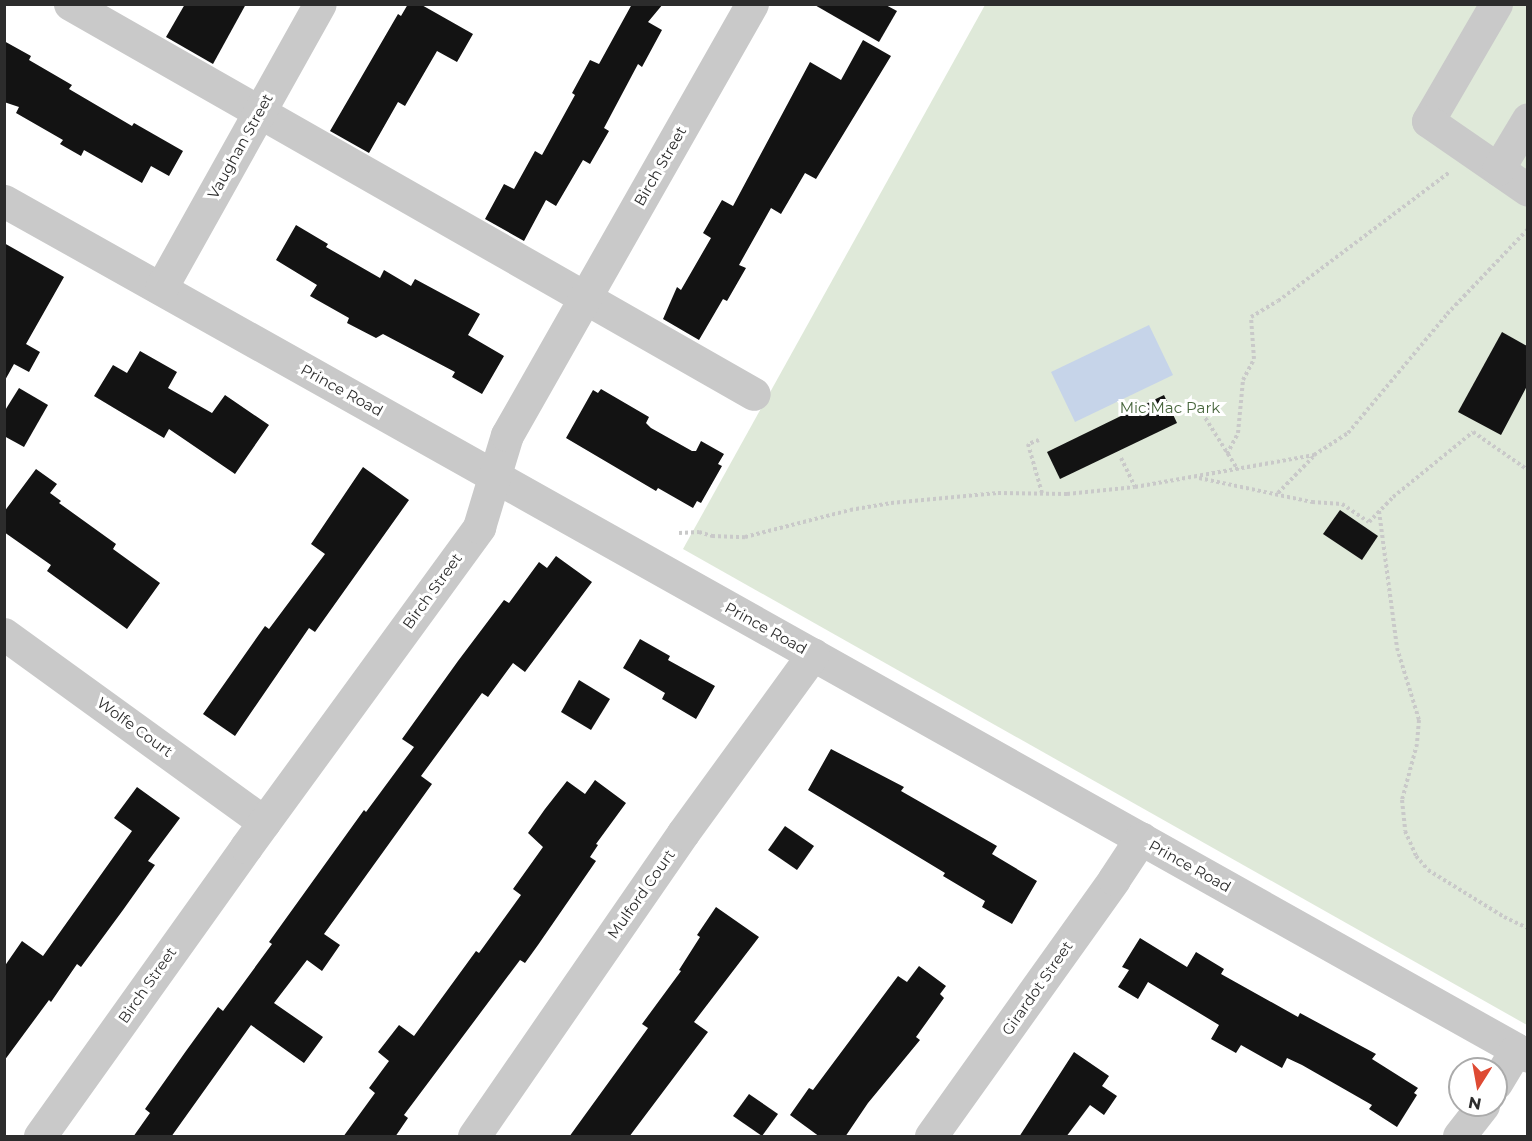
<!DOCTYPE html>
<html>
<head>
<meta charset="utf-8">
<style>
  body { margin:0 }
  #map { position:relative; width:1532px; height:1141px; overflow:hidden; background:#fff; font-family:Montserrat,sans-serif }
  div>[style] { position:absolute }
  [style*='--x'] { left:calc(var(--x)*1px); top:calc(var(--y)*1px); width:calc(var(--w)*1px); rotate:calc(var(--a)*1deg) }
  .green>* { inset:0; background:#dfe9d9 }
  .water>* { inset:0; background:#c6d4e9 }
  .building>* { inset:0; background:#131313 }
  .path>* { height:4px; margin-top:-2px; transform-origin:0; background:repeating-linear-gradient(90deg,#c9c9c9 0 3px,transparent 0 6px) }
  .minor>* { height:33px; margin:-16.5px; padding:0 16.5px; transform-origin:16.5px; border-radius:16.5px; background:#c9c9c9 }
  span { translate:-50% -50%; white-space:nowrap; text-align:center; line-height:1.15; -webkit-text-stroke:6px #fff; paint-order:stroke }
  .street-label { font-size:15px; color:#2c2c2c }
  .park-label { font-size:15px; color:#46653b }
  .frame { position:absolute; inset:0; border:6px solid #2c2c2c; pointer-events:none }
  .north { position:absolute; left:1448px; top:1057px; width:60px; height:60px; box-sizing:border-box; background:#fff; border:2px solid #ababab; border-radius:50%; rotate:191deg; font-size:16px; font-weight:700; line-height:24px; text-align:center; color:#2c2c2c }
  .north::after { content:''; display:block; margin:auto; width:21px; height:27px; background:#de4a33; clip-path:polygon(50% 0,100% 100%,50% 72%,0 100%) }
</style>
</head>
<body>
<div id="map">
  <div class="green">
    <i style="clip-path:polygon(985px 5px,1527px 5px,1527px 1025px,683px 549px)"></i>
  </div>
  <div class="water">
    <i style="clip-path:polygon(1149px 325px,1173px 375px,1075px 422px,1051px 372px)"></i>
  </div>
  <div class="building">
    <i style="clip-path:polygon(185px 4px,246px 4px,213px 64px,166px 37px)"></i>
    <i style="clip-path:polygon(408px 4px,420px 4px,473px 34px,457px 62px,437px 51px,405px 106px,398px 102px,369px 153px,330px 131px,398px 14px,401px 16px)"></i>
    <i style="clip-path:polygon(632px 4px,663px 4px,648px 22px,662px 30px,642px 67px,638px 64px,604px 128px,609px 131px,590px 164px,583px 160px,556px 206px,546px 200px,524px 241px,485px 219px,504px 184px,514px 189px,535px 151px,542px 155px,575px 95px,572px 93px,590px 60px,599px 64px)"></i>
    <i style="clip-path:polygon(813px 4px,884px 4px,897px 11px,879px 42px)"></i>
    <i style="clip-path:polygon(863px 40px,891px 56px,816px 179px,805px 173px,781px 214px,771px 208px,739px 265px,746px 268px,727px 301px,723px 299px,699px 340px,663px 319px,677px 287px,681px 290px,711px 238px,703px 233px,722px 200px,733px 206px,810px 62px,841px 80px)"></i>
    <i style="clip-path:polygon(4px 41px,31px 56px,29px 60px,72px 85px,69px 89px,132px 126px,134px 123px,183px 151px,169px 176px,151px 166px,142px 183px,84px 150px,81px 156px,60px 144px,63px 140px,16px 113px,19px 107px,4px 102px)"></i>
    <i style="clip-path:polygon(296px 225px,328px 244px,326px 247px,380px 278px,384px 270px,411px 286px,415px 279px,480px 314px,468px 335px,504px 356px,482px 394px,452px 377px,455px 372px,383px 334px,376px 338px,347px 323px,349px 318px,310px 296px,317px 285px,276px 260px)"></i>
    <i style="clip-path:polygon(4px 243px,64px 277px,26px 344px,40px 352px,29px 372px,14px 364px,4px 382px)"></i>
    <i style="clip-path:polygon(1502px 332px,1527px 346px,1527px 386px,1501px 435px,1458px 412px)"></i>
    <i style="clip-path:polygon(140px 351px,177px 372px,168px 388px,212px 413px,225px 395px,269px 425px,235px 474px,169px 429px,164px 438px,94px 396px,113px 365px,127px 373px)"></i>
    <i style="clip-path:polygon(19px 388px,48px 405px,24px 447px,4px 436px,4px 412px)"></i>
    <i style="clip-path:polygon(601px 389px,649px 417px,646px 423px,651px 428px,692px 451px,696px 451px,701px 441px,724px 454px,718px 464px,722px 466px,701px 503px,697px 501px,693px 508px,658px 488px,656px 491px,566px 438px,593px 390px,598px 393px)"></i>
    <i style="clip-path:polygon(1164px 395px,1177px 423px,1060px 479px,1047px 452px)"></i>
    <i style="clip-path:polygon(363px 467px,409px 500px,315px 632px,309px 628px,235px 736px,203px 714px,265px 626px,269px 629px,325px 554px,311px 544px)"></i>
    <i style="clip-path:polygon(36px 469px,57px 484px,50px 493px,61px 501px,59px 503px,116px 544px,113px 549px,160px 583px,127px 629px,47px 571px,51px 565px,4px 532px,4px 512px)"></i>
    <i style="clip-path:polygon(1340px 510px,1378px 536px,1362px 560px,1323px 534px)"></i>
    <i style="clip-path:polygon(556px 556px,592px 582px,525px 672px,513px 663px,488px 697px,482px 693px,421px 776px,432px 784px,324px 934px,340px 945px,322px 971px,307px 960px,274px 1003px,323px 1037px,304px 1063px,251px 1025px,171px 1137px,133px 1137px,150px 1113px,145px 1109px,186px 1051px,218px 1007px,223px 1011px,272px 944px,269px 942px,364px 810px,366px 812px,414px 747px,402px 739px,458px 661px,504px 600px,509px 603px,539px 562px,547px 568px)"></i>
    <i style="clip-path:polygon(640px 639px,670px 656px,668px 660px,715px 686px,696px 719px,662px 699px,665px 693px,623px 668px)"></i>
    <i style="clip-path:polygon(579px 680px,610px 699px,591px 730px,561px 712px)"></i>
    <i style="clip-path:polygon(831px 749px,904px 787px,901px 791px,997px 846px,992px 854px,1037px 881px,1012px 924px,982px 907px,985px 901px,943px 876px,945px 873px,808px 790px)"></i>
    <i style="clip-path:polygon(595px 780px,626px 803px,596px 844px,598px 845px,590px 857px,596px 861px,538px 945px,525px 963px,520px 960px,404px 1115px,408px 1118px,395px 1137px,343px 1137px,375px 1093px,369px 1088px,389px 1061px,378px 1052px,399px 1025px,414px 1036px,476px 951px,479px 953px,521px 895px,513px 889px,543px 847px,528px 833px,545px 809px,567px 781px,585px 794px)"></i>
    <i style="clip-path:polygon(137px 787px,180px 818px,148px 861px,155px 865px,123px 910px,81px 967px,77px 964px,51px 1002px,49px 1000px,4px 1061px,4px 967px,22px 941px,43px 956px,132px 831px,114px 818px)"></i>
    <i style="clip-path:polygon(785px 826px,814px 846px,797px 870px,768px 850px)"></i>
    <i style="clip-path:polygon(716px 907px,759px 937px,694px 1022px,708px 1032px,629px 1137px,569px 1137px,648px 1028px,642px 1024px,681px 971px,679px 970px,700px 937px,697px 935px)"></i>
    <i style="clip-path:polygon(1140px 938px,1187px 967px,1196px 952px,1224px 969px,1221px 974px,1298px 1017px,1300px 1013px,1376px 1054px,1372px 1059px,1418px 1088px,1414px 1093px,1417px 1095px,1397px 1127px,1369px 1109px,1372px 1105px,1302px 1065px,1287px 1058px,1282px 1068px,1241px 1045px,1236px 1053px,1211px 1039px,1219px 1025px,1148px 982px,1138px 999px,1118px 987px,1129px 970px,1122px 967px)"></i>
    <i style="clip-path:polygon(919px 966px,946px 986px,940px 994px,944px 998px,916px 1037px,920px 1040px,868px 1103px,845px 1137px,820px 1137px,790px 1115px,809px 1088px,813px 1090px,898px 976px,907px 982px)"></i>
    <i style="clip-path:polygon(1074px 1052px,1109px 1076px,1102px 1086px,1117px 1096px,1104px 1115px,1090px 1105px,1066px 1137px,1019px 1137px)"></i>
    <i style="clip-path:polygon(749px 1094px,778px 1114px,762px 1136px,733px 1116px)"></i>
  </div>
  <div class="path">
    <i style="--x:1199;--y:408;--w:73;--a:57.8"></i>
    <i style="--x:1039;--y:440;--w:12;--a:160"></i>
    <i style="--x:1028;--y:444;--w:51;--a:74.1"></i>
    <i style="--x:1227;--y:454;--w:24;--a:-62"></i>
    <i style="--x:1238;--y:433;--w:53;--a:-84.6"></i>
    <i style="--x:1243;--y:380;--w:24;--a:-62"></i>
    <i style="--x:1254;--y:359;--w:42;--a:-94.1"></i>
    <i style="--x:1251;--y:317;--w:31;--a:-31"></i>
    <i style="--x:1278;--y:301;--w:215;--a:-36.9"></i>
    <i style="--x:1121;--y:458;--w:32;--a:64"></i>
    <i style="--x:1199;--y:478;--w:116;--a:12"></i>
    <i style="--x:1312;--y:502;--w:30;--a:4"></i>
    <i style="--x:1342;--y:504;--w:32;--a:34"></i>
    <i style="--x:1369;--y:522;--w:35;--a:-46"></i>
    <i style="--x:1393;--y:497;--w:103;--a:-39.1"></i>
    <i style="--x:1473;--y:432;--w:67;--a:34.6"></i>
    <i style="--x:1278;--y:493;--w:50;--a:-45.8"></i>
    <i style="--x:1379;--y:511;--w:138;--a:82.5"></i>
    <i style="--x:1397;--y:648;--w:75;--a:73"></i>
    <i style="--x:1419;--y:720;--w:24;--a:95"></i>
    <i style="--x:1417;--y:744;--w:58;--a:105"></i>
    <i style="--x:1402;--y:800;--w:31;--a:84"></i>
    <i style="--x:1405;--y:831;--w:27;--a:66"></i>
    <i style="--x:1416;--y:856;--w:18;--a:49"></i>
    <i style="--x:1428;--y:870;--w:89;--a:31.7"></i>
    <i style="--x:1504;--y:917;--w:26;--a:25"></i>
    <i style="--x:679;--y:533;--w:20;--a:-3"></i>
    <i style="--x:699;--y:532;--w:14;--a:17"></i>
    <i style="--x:712;--y:536;--w:33;--a:2"></i>
    <i style="--x:745;--y:537;--w:108;--a:-14.4"></i>
    <i style="--x:850;--y:510;--w:42;--a:-9.7"></i>
    <i style="--x:891;--y:503;--w:107;--a:-5.3"></i>
    <i style="--x:998;--y:493;--w:69;--a:0.8"></i>
    <i style="--x:1067;--y:494;--w:68;--a:-5.9"></i>
    <i style="--x:1135;--y:487;--w:182;--a:-10.1"></i>
    <i style="--x:1314;--y:455;--w:40;--a:-32.9"></i>
    <i style="--x:1348;--y:433;--w:155;--a:-50.2"></i>
    <i style="--x:1447;--y:314;--w:117;--a:-46.4"></i>
  </div>
  <div class="minor">
    <i style="--x:70;--y:4;--w:787;--a:29.69"></i>
    <i style="--x:1496;--y:4;--w:135;--a:120.2"></i>
    <i style="--x:1428;--y:121;--w:121;--a:34.6"></i>
    <i style="--x:1498;--y:169;--w:58;--a:-59"></i>
    <i style="--x:4;--y:201;--w:1747;--a:29.29"></i>
    <i style="--x:161;--y:288;--w:325;--a:-60.8"></i>
    <i style="--x:4;--y:634;--w:321;--a:35.9"></i>
    <i style="--x:1496;--y:1083;--w:39;--a:-59"></i>
    <i style="--x:40;--y:1136;--w:355;--a:-54.5"></i>
    <i style="--x:246;--y:847;--w:396;--a:-53.9"></i>
    <i style="--x:479;--y:527;--w:96;--a:-73.1"></i>
    <i style="--x:507;--y:435;--w:496;--a:-60.4"></i>
    <i style="--x:474;--y:1136;--w:368;--a:-55.4"></i>
    <i style="--x:683;--y:833;--w:221;--a:-54"></i>
    <i style="--x:931;--y:1136;--w:315;--a:-54.5"></i>
    <i style="--x:1114;--y:879;--w:49;--a:-56.6"></i>
    <i style="--x:1459;--y:1136;--w:39;--a:-52"></i>
  </div>
  <div class="street-label">
    <span style="left:240px;top:146px;rotate:-61deg">Vaughan Street</span>
    <span style="left:660px;top:166px;rotate:-60deg">Birch Street</span>
    <span style="left:342px;top:390px;rotate:29deg">Prince Road</span>
    <span style="left:432px;top:591px;rotate:-54deg">Birch Street</span>
    <span style="left:766px;top:628px;rotate:29deg">Prince Road</span>
    <span style="left:135px;top:727px;rotate:36deg">Wolfe Court</span>
    <span style="left:1190px;top:866px;rotate:29deg">Prince Road</span>
    <span style="left:641px;top:894px;rotate:-55deg">Mulford Court</span>
    <span style="left:147px;top:985px;rotate:-55deg">Birch Street</span>
    <span style="left:1037px;top:988px;rotate:-55deg">Girardot Street</span>
  </div>
  <div class="park-label">
    <span style="left:1170px;top:408px">Mic Mac Park</span>
  </div>
  <div class="frame"></div>
  <div class="north">N</div>
</div>
</body>
</html>
